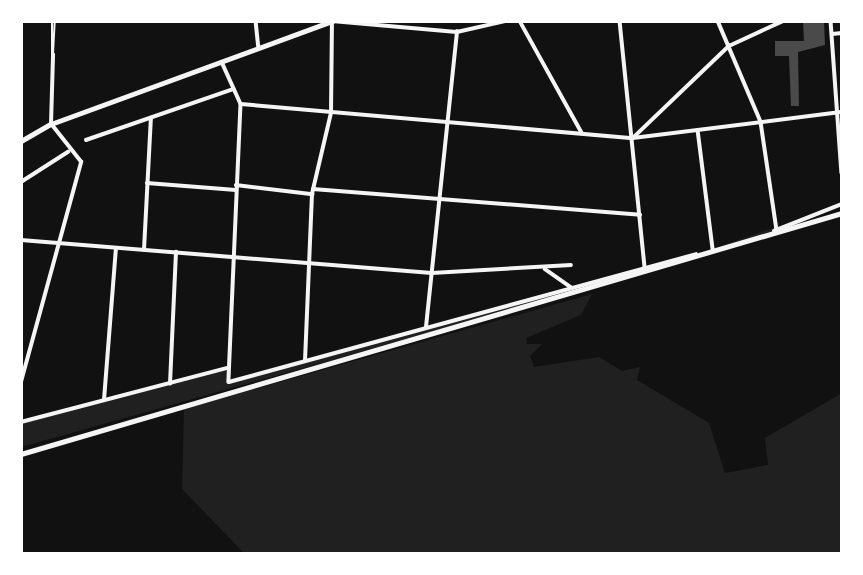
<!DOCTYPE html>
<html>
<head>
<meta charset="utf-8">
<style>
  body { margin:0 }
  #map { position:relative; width:863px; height:575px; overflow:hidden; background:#111; font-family:"PT Sans",sans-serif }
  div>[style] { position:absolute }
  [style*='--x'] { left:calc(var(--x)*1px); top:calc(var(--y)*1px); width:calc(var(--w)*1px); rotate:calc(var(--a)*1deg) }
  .green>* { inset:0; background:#202020 }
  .building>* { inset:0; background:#4a4a4a }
  .service>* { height:2px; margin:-1px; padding:0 1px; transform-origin:1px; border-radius:1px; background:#f5f5f5 }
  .minor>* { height:3.5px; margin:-1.75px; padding:0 1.75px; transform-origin:1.75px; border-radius:1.75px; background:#f5f5f5 }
  .secondary>* { height:4.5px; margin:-2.25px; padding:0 2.25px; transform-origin:2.25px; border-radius:2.25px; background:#f5f5f5 }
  span { translate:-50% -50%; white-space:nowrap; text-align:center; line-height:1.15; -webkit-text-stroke:6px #fff; paint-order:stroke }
  .frame { position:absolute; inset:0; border:23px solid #fff; pointer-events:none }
</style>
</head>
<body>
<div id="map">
  <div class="green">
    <i style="clip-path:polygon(842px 204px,769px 238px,21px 447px,21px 422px,227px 368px,229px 382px,713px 249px)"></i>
    <i style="clip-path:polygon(592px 294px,581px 315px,526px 338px,527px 344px,542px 344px,530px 356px,534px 367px,599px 357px,622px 371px,640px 367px,637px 380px,709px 423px,725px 473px,768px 465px,765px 438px,842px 393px,842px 554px,245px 554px,182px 489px,184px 409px)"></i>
  </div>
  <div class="building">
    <i style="clip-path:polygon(803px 21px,824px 21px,825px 45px,798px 52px,799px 106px,791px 106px,789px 56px,775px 56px,775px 41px,804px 41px)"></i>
  </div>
  <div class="service">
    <i style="--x:52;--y:54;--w:33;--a:-90"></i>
    <i style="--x:53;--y:54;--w:33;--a:-87"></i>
  </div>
  <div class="minor">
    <i style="--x:256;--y:21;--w:27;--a:84"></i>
    <i style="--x:520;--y:21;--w:128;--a:61"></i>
    <i style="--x:620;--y:21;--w:248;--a:84.2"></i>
    <i style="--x:718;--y:21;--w:110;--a:66.9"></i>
    <i style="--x:761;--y:122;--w:109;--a:81.6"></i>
    <i style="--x:831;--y:21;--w:152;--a:85.9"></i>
    <i style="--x:832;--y:34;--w:10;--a:-6"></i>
    <i style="--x:222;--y:62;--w:46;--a:65.7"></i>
    <i style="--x:241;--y:104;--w:278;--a:92.5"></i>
    <i style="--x:229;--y:382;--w:484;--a:-15.3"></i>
    <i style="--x:241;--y:104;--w:393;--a:5"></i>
    <i style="--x:633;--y:138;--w:211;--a:-7.1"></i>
    <i style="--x:698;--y:130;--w:120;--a:82.8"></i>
    <i style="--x:634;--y:137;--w:132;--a:-43.8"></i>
    <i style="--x:729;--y:46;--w:60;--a:-24.8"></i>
    <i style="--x:86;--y:140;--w:156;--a:-19.1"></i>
    <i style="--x:21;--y:182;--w:56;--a:-32.6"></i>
    <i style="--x:147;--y:183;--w:89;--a:4.5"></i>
    <i style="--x:236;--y:185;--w:77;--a:6.8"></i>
    <i style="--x:313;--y:189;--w:328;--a:4.5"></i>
    <i style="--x:774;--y:231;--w:73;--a:-21.7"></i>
    <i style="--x:21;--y:240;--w:412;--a:4.6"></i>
    <i style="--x:432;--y:273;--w:139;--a:-3.3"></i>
    <i style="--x:144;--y:250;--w:132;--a:-87"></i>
    <i style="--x:545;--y:269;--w:33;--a:35"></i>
    <i style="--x:21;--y:289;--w:27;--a:90"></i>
    <i style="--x:426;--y:327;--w:297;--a:-84"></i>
    <i style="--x:305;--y:361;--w:167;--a:-87.6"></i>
    <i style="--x:312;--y:194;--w:83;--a:-76.8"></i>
    <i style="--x:331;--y:113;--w:92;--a:-89.4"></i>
    <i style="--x:332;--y:21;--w:125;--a:5"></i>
    <i style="--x:457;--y:32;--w:50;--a:-12.7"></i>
    <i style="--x:21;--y:382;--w:228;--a:-74.7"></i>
    <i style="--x:81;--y:162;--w:48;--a:-128.3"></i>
    <i style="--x:51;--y:124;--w:69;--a:-88.3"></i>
    <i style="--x:170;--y:384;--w:132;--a:-87.4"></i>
    <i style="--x:104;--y:400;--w:151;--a:-85.5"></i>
    <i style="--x:21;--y:422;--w:213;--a:-14.7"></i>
  </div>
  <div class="secondary">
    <i style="--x:21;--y:141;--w:34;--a:-30"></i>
    <i style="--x:51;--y:124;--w:300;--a:-20.1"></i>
    <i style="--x:21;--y:454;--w:856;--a:-16.36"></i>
  </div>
  <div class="frame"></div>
</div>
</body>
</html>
